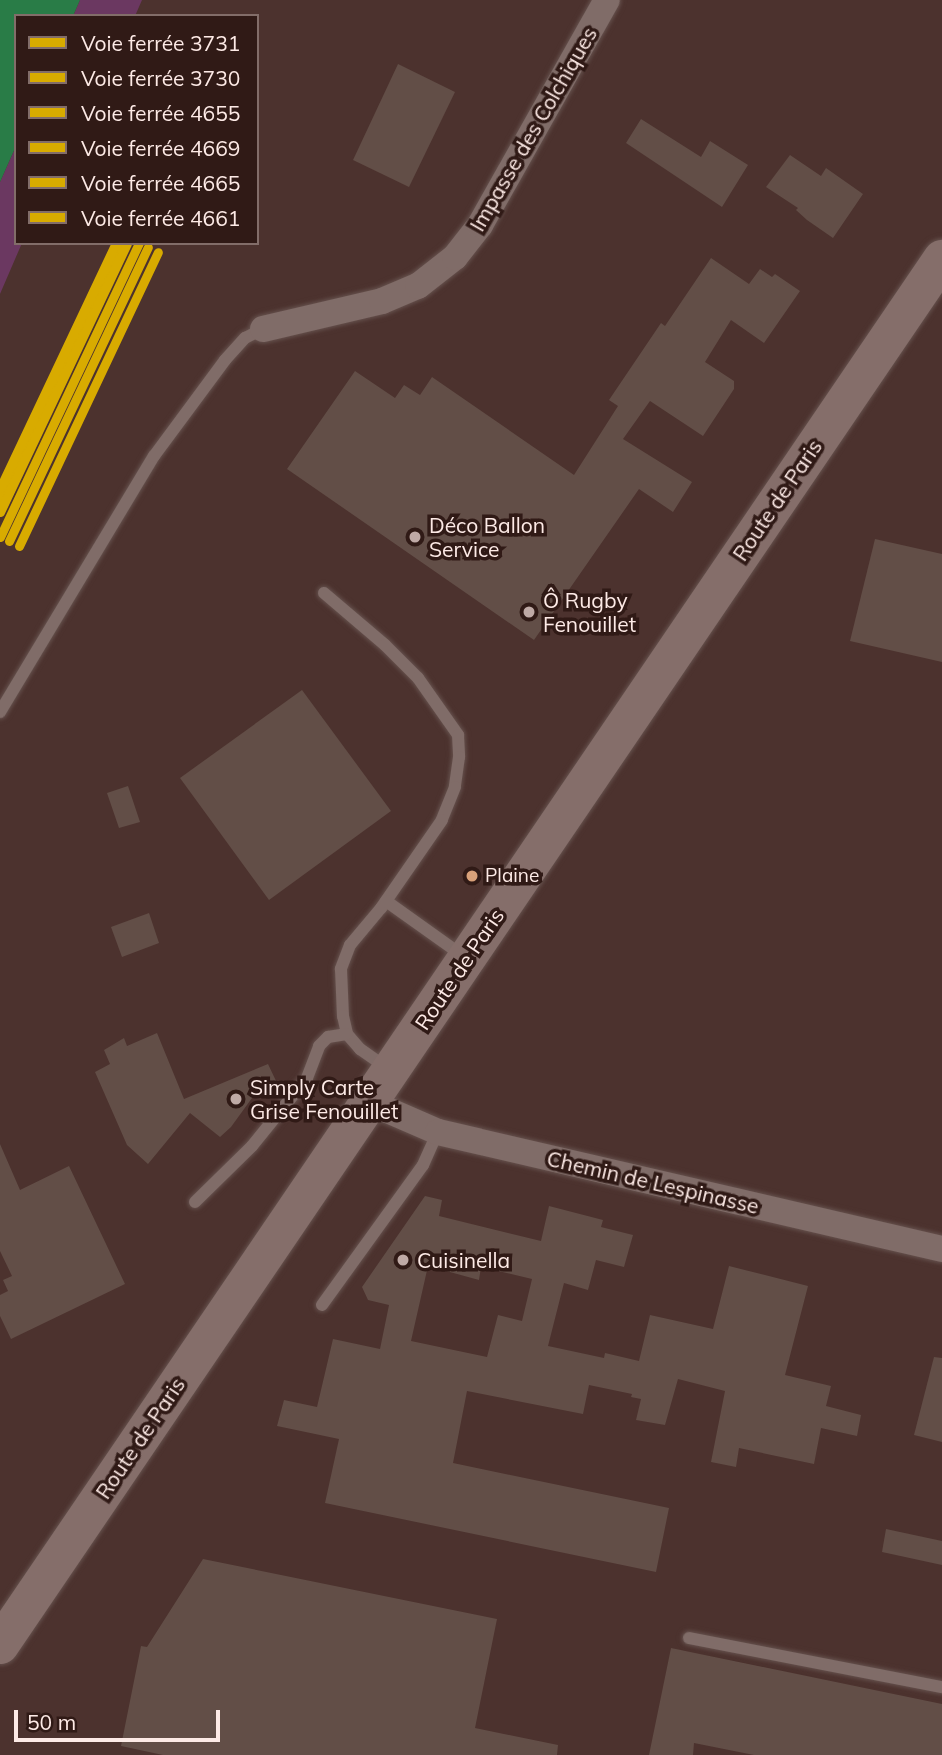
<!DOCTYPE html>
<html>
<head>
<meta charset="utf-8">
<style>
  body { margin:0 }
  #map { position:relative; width:942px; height:1755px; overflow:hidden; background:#4c322e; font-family:Mulish,sans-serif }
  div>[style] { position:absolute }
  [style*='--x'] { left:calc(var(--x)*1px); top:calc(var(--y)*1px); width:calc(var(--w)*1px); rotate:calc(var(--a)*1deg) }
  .green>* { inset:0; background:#6b3861 }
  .water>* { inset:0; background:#297c47 }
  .building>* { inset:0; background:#624e47 }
  .roads { filter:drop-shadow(0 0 2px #65514d) drop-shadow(0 0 2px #65514d) }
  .service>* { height:12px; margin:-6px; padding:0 6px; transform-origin:6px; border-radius:6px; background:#806c68 }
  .minor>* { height:26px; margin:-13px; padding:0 13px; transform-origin:13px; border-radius:13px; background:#806c68 }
  .primary>* { height:38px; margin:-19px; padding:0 19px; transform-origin:19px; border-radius:19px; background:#856e6a }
  .rail-1>* { height:9px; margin:-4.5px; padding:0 4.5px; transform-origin:4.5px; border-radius:4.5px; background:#d8ab00 }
  .rail-2>* { height:9px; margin:-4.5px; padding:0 4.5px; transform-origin:4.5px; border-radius:4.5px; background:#d8ab00 }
  .rail-3>* { height:9px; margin:-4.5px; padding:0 4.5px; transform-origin:4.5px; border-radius:4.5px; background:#d8ab00 }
  .rail-4>* { height:9px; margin:-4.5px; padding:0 4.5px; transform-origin:4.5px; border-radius:4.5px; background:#d8ab00 }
  .rail-5>* { height:9px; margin:-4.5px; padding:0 4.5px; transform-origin:4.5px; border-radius:4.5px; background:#d8ab00 }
  .rail-6>* { height:9px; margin:-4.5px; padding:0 4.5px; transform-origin:4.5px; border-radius:4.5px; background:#d8ab00 }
  .dots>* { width:19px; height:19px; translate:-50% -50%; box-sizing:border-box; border:4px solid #301a16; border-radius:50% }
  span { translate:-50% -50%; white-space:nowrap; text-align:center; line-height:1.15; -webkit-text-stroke:7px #301a16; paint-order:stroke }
  .bus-label { font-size:19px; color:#fdeae6 }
  .left { translate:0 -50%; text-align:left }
  .street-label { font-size:21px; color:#fdeae6 }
  .poi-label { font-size:21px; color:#fdeae6 }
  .legend { position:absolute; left:14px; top:14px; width:245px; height:231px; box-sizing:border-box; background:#301a16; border:2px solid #826d69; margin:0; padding:9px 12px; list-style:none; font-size:21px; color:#fdeae6 }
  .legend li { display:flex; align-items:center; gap:14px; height:35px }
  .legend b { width:35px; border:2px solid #826d69 }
  .scale { position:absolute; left:14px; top:1710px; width:206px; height:32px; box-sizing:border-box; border:4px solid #fdeae6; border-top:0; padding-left:9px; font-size:21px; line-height:24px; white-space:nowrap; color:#fdeae6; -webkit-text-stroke:5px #301a16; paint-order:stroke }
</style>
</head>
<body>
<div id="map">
  <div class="green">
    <i style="clip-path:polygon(80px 0,142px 0,135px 16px,73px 16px)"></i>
    <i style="clip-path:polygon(16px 146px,16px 243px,22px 243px,0 294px,0 182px)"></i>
  </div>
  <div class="water">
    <i style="clip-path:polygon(0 0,80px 0,73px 16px,16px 16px,16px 146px,0 182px)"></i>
  </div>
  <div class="building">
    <i style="clip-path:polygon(398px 64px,455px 92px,409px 187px,353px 160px)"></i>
    <i style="clip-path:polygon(641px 119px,701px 157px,710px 141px,748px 165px,722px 207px,626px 143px)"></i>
    <i style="clip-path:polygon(790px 155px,821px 176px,826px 168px,863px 194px,833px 238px,807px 220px,796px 210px,798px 208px,766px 187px)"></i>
    <i style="clip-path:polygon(711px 258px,749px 284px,760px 269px,772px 277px,775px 274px,800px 291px,764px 343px,731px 320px,705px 362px,734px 381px,734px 389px,703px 436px,650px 401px,623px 439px,692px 482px,673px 512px,639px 489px,534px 640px,287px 469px,355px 371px,395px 398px,404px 385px,420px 395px,432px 377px,574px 475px,618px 406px,609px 400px,661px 323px,665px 326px)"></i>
    <i style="clip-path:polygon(875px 539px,942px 554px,942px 662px,850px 641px)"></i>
    <i style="clip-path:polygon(302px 690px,391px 811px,269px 900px,180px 778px)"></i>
    <i style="clip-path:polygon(128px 786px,140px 822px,119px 828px,107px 793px)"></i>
    <i style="clip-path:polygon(149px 913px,159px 943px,122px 957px,111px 927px)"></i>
    <i style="clip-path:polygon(157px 1033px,184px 1099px,268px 1064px,277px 1083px,257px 1091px,231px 1127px,220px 1137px,190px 1113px,148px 1164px,127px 1145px,95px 1072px,110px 1064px,104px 1050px,124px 1038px,127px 1046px)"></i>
    <i style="clip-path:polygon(0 1144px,20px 1190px,69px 1166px,125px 1284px,11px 1339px,0 1316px,0 1295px,8px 1291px,3px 1280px,12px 1276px,0 1251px)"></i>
    <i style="clip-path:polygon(evenodd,425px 1196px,442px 1200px,439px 1216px,541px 1241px,549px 1206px,603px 1220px,601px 1227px,633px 1235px,624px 1267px,596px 1260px,588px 1290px,564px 1283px,548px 1346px,604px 1358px,605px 1353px,639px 1361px,650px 1315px,713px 1329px,729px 1266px,808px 1286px,785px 1375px,831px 1386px,826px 1406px,861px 1415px,857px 1436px,821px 1428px,814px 1464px,739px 1448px,736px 1467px,711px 1462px,725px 1391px,678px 1379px,665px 1425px,636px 1420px,641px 1399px,631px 1397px,632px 1394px,589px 1385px,583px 1414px,467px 1391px,453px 1463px,669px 1508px,656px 1572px,325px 1503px,339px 1439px,277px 1426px,284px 1400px,317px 1407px,333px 1339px,380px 1349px,389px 1305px,368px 1300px,362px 1287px,425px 1196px,428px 1266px,479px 1280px,481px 1267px,532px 1279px,522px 1321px,498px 1315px,487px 1357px,411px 1341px,428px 1266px)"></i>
    <i style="clip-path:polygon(934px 1357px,942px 1358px,942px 1442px,914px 1435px)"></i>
    <i style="clip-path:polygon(886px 1529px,942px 1541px,942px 1565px,882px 1552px)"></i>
    <i style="clip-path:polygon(203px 1559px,497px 1619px,475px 1728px,558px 1745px,557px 1755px,163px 1755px,121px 1746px,141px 1646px,147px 1647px)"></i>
    <i style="clip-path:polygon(671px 1648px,942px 1704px,942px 1755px,754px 1755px,694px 1743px,693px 1755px,649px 1755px)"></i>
  </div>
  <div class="roads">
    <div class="service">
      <i style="--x:324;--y:593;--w:80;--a:40.4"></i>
      <i style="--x:385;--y:645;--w:47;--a:45"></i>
      <i style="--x:418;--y:678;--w:70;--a:54.9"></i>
      <i style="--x:458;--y:735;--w:22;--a:87"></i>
      <i style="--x:459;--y:757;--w:30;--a:98"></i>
      <i style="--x:455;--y:787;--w:35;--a:112"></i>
      <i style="--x:442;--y:820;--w:107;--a:124.7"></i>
      <i style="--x:381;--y:908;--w:48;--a:130"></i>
      <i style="--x:350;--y:945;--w:26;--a:111"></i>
      <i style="--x:341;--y:969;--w:47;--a:87.6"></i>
      <i style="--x:343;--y:1016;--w:18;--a:77"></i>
      <i style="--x:347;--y:1034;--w:20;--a:49"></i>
      <i style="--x:360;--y:1049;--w:33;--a:35"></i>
      <i style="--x:0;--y:712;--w:299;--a:-59"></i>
      <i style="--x:154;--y:456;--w:119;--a:-53.5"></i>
      <i style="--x:225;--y:360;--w:30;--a:-48"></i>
      <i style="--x:245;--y:338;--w:20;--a:-27"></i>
      <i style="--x:386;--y:901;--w:95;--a:35.5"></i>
      <i style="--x:195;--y:1202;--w:80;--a:-44.5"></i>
      <i style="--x:252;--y:1146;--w:87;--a:-51"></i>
      <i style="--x:307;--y:1078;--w:34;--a:-69"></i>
      <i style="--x:319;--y:1046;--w:13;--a:-45"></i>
      <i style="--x:328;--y:1037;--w:19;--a:-9"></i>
      <i style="--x:322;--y:1305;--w:173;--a:-54.2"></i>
      <i style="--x:423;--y:1165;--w:36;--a:-66"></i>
      <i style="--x:689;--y:1638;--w:258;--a:11"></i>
    </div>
    <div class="minor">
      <i style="--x:263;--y:329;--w:122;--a:-13.2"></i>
      <i style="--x:382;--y:301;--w:39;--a:-23"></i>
      <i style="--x:418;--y:286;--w:47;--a:-38.1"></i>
      <i style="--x:455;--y:257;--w:41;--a:-52"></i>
      <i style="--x:480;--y:225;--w:258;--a:-60.6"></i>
      <i style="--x:369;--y:1102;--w:75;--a:23.5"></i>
      <i style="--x:438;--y:1132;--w:517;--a:13.07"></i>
    </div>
    <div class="primary">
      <i style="--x:0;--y:1645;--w:1676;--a:-55.8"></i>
    </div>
  </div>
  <div class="rail-1">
    <i style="--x:0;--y:537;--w:325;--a:-64.7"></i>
  </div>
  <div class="rail-2">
    <i style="--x:0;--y:499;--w:283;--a:-64.7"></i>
  </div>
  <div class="rail-3">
    <i style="--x:9;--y:541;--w:325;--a:-64.7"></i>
  </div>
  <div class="rail-4">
    <i style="--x:0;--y:512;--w:297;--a:-64.7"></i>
  </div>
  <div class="rail-5">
    <i style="--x:19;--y:546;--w:325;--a:-64.7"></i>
  </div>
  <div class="rail-6">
    <i style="--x:0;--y:488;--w:271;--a:-64.7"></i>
  </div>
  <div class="dots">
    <i style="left:415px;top:537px;background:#bfaaa6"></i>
    <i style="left:529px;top:612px;background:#bfaaa6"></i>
    <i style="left:472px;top:876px;background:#d9a179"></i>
    <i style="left:236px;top:1099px;background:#bfaaa6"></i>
    <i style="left:403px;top:1260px;background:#bfaaa6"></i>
  </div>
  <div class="bus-label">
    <span class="left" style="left:485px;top:876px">Plaine</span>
  </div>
  <div class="street-label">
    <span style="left:533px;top:129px;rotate:-60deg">Impasse des Colchiques</span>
    <span style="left:777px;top:500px;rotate:-56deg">Route de Paris</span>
    <span style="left:459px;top:969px;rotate:-56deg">Route de Paris</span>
    <span style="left:653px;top:1182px;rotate:13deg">Chemin de Lespinasse</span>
    <span style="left:140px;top:1438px;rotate:-56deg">Route de Paris</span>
  </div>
  <div class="poi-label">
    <span class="left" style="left:429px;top:537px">Déco Ballon<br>Service</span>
    <span class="left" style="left:543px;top:612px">Ô Rugby<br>Fenouillet</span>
    <span class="left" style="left:250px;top:1099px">Simply Carte<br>Grise Fenouillet</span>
    <span class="left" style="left:417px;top:1260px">Cuisinella</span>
  </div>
  <ul class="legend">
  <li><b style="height:9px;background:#d8ab00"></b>Voie ferrée 3731</li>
  <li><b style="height:9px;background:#d8ab00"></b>Voie ferrée 3730</li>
  <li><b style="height:9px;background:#d8ab00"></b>Voie ferrée 4655</li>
  <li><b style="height:9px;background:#d8ab00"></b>Voie ferrée 4669</li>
  <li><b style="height:9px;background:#d8ab00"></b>Voie ferrée 4665</li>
  <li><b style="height:9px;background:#d8ab00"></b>Voie ferrée 4661</li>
  </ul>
  <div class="scale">50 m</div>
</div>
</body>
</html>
